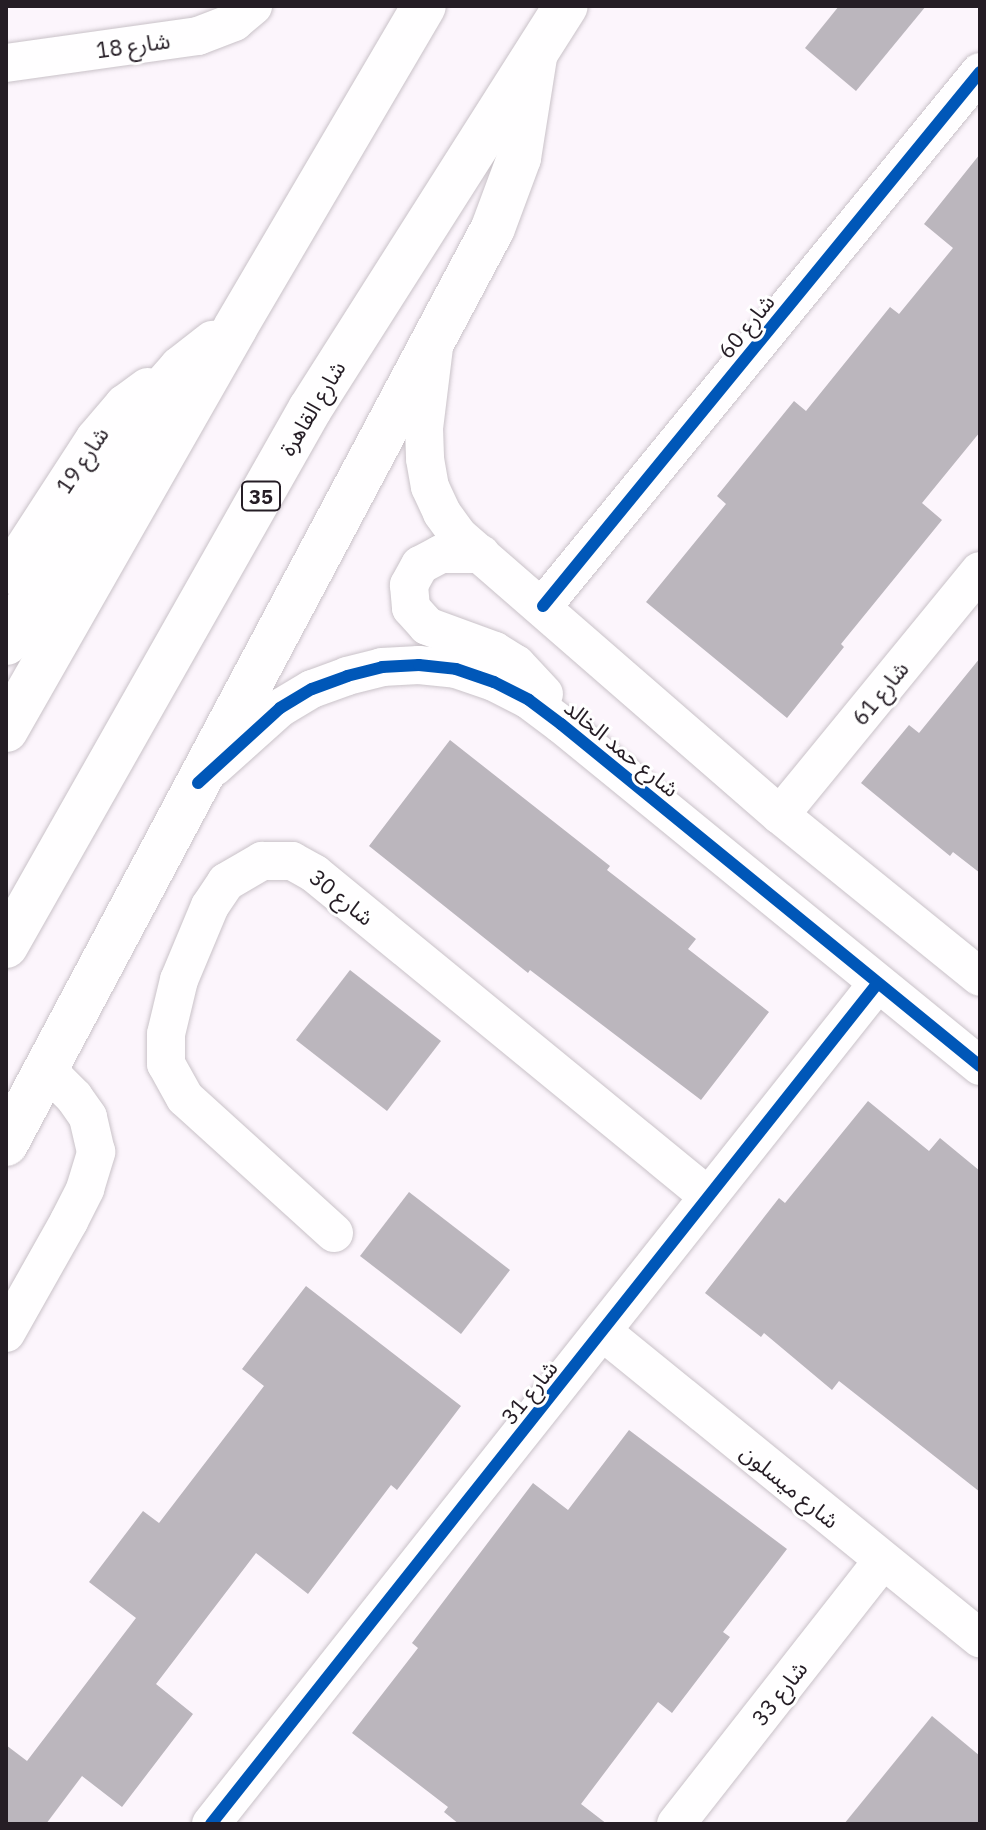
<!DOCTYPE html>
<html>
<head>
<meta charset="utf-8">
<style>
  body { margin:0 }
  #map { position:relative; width:986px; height:1830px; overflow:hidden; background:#fcf5fc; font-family:"IBM Plex Sans","Noto Sans Arabic",sans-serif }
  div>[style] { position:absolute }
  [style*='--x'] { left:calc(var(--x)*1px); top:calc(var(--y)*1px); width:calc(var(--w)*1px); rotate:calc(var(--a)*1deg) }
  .building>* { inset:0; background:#bbb6bd }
  .roads { filter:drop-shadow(0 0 2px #c9c2c8) drop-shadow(0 0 2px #c9c2c8) }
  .minor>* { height:38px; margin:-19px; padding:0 19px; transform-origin:19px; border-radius:19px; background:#fffeff }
  .major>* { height:44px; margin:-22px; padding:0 22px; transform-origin:22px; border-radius:22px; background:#fffeff }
  .cycleway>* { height:12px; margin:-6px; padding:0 6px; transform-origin:6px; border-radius:6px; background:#0057b8 }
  span { translate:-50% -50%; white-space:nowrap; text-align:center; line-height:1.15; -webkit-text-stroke:6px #fff; paint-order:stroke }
  .shield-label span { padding:2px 6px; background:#fff; border:2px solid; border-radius:6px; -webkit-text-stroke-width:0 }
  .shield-label { font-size:20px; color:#251d25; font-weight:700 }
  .street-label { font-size:22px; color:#251d25 }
  .frame { position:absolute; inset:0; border:8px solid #251d25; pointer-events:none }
</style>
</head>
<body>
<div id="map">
  <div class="building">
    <i style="clip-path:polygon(839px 6px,926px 6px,856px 91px,805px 48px)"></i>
    <i style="clip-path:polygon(980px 154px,980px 432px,922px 503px,942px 520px,841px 644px,844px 647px,787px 718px,646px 602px,726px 504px,717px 496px,794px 401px,806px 411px,890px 307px,899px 314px,953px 248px,924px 224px)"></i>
    <i style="clip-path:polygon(980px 658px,980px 873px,953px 852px,950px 856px,861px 783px,909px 725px,919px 733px)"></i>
    <i style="clip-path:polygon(450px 740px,610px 866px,607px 870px,696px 939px,688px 949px,769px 1012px,701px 1100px,530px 970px,528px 973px,369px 846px)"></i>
    <i style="clip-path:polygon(350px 970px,441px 1041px,387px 1111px,296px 1040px)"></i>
    <i style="clip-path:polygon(868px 1101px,929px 1151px,940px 1138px,980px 1171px,980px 1492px,839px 1381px,832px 1390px,764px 1333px,761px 1337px,705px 1293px,779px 1198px,785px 1203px)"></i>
    <i style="clip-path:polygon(409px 1192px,510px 1270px,461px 1334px,360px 1256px)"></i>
    <i style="clip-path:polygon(306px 1286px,461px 1406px,397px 1490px,391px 1485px,308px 1594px,256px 1553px,156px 1684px,193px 1714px,122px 1807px,82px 1776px,46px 1824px,6px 1824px,6px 1745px,27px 1761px,136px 1618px,89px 1582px,143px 1511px,159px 1523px,264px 1386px,242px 1369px)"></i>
    <i style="clip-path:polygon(629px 1430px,787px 1549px,723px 1632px,730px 1637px,672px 1713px,658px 1702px,581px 1804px,607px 1824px,459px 1824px,444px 1812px,448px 1807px,352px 1733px,418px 1648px,412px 1643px,533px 1483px,568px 1510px)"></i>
    <i style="clip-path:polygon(932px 1716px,980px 1756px,980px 1824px,844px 1824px)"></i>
  </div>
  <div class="roads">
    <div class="minor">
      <i style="--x:6;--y:63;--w:194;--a:-8"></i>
      <i style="--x:198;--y:36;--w:39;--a:-21"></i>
      <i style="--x:234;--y:22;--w:25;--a:-40"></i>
      <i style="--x:434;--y:347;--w:82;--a:97"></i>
      <i style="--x:424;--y:428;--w:31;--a:88"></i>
      <i style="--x:425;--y:459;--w:28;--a:80"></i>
      <i style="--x:430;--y:487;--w:29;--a:65"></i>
      <i style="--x:442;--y:513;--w:29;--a:54"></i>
      <i style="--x:459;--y:536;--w:425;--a:41"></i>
      <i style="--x:780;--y:815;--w:257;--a:39"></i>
      <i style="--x:481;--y:554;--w:40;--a:180"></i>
      <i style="--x:441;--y:554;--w:24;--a:152"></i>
      <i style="--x:420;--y:565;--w:23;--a:119"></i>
      <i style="--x:409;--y:585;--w:23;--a:85"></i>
      <i style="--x:411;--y:608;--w:24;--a:48"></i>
      <i style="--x:427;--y:626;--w:72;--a:20.2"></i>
      <i style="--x:495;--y:651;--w:25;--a:32"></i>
      <i style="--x:516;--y:664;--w:41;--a:47"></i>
      <i style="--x:6;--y:575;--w:163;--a:-57"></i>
      <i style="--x:95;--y:438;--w:45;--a:-49.5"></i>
      <i style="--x:124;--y:404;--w:29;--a:-36"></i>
      <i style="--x:543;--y:606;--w:690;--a:-50.7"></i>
      <i style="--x:214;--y:767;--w:89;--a:-41.8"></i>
      <i style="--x:280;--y:708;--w:37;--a:-31"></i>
      <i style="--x:312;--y:689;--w:37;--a:-20"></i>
      <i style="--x:347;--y:676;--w:36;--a:-14"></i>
      <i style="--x:382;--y:667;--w:37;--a:-3"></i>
      <i style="--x:419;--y:665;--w:37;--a:6"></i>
      <i style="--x:456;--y:669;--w:40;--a:18.9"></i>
      <i style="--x:494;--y:682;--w:39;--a:27"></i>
      <i style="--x:529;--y:700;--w:40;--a:37"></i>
      <i style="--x:561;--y:724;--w:541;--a:39.22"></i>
      <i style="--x:780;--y:815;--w:315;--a:-50.7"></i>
      <i style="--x:334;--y:1233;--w:201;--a:-137.8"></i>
      <i style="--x:185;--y:1098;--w:39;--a:-119"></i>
      <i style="--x:166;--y:1064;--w:30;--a:-90"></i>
      <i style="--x:166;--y:1034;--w:56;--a:-76.5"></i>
      <i style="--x:179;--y:980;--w:80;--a:-67.3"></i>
      <i style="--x:210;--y:906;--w:29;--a:-56"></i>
      <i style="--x:226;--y:882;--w:42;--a:-30.3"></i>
      <i style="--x:262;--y:861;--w:30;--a:0"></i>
      <i style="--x:292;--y:861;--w:26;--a:29"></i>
      <i style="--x:315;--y:874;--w:508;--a:39.33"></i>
      <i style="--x:603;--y:1332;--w:486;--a:39.1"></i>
      <i style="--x:6;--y:1333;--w:129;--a:-60.6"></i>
      <i style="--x:69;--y:1221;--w:36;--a:-63"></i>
      <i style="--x:85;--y:1189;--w:39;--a:-73"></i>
      <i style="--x:96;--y:1152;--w:36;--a:-103"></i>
      <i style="--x:88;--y:1117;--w:24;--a:-125"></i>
      <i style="--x:74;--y:1097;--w:40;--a:-135"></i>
      <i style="--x:211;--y:1824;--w:1072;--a:-51.59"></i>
      <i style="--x:676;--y:1824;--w:334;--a:-51.9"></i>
    </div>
    <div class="major">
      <i style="--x:6;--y:643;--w:251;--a:-60.2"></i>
      <i style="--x:131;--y:425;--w:76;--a:-48.7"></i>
      <i style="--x:181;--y:368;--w:41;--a:-38"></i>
      <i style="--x:6;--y:730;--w:463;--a:-60.3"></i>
      <i style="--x:235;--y:328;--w:373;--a:-59.6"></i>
      <i style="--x:6;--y:946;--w:617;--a:-60.49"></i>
      <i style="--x:310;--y:409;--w:477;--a:-57.6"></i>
      <i style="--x:6;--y:1144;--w:1037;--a:-62"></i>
      <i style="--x:493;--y:228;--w:75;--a:-69.6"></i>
      <i style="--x:519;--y:158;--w:102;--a:-81"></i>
    </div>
  </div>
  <div class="cycleway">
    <i style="--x:543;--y:606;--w:690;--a:-50.7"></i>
    <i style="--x:198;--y:783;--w:111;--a:-42.4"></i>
    <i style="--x:280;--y:708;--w:37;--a:-31"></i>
    <i style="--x:312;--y:689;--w:37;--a:-20"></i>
    <i style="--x:347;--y:676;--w:36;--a:-14"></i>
    <i style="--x:382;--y:667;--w:37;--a:-3"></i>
    <i style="--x:419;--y:665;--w:37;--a:6"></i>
    <i style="--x:456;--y:669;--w:40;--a:18.9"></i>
    <i style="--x:494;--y:682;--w:39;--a:27"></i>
    <i style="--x:529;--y:700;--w:40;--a:37"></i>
    <i style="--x:561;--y:724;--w:541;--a:39.22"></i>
    <i style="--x:211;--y:1824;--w:1072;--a:-51.59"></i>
  </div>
  <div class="shield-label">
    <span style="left:261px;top:496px">35</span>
  </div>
  <div class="street-label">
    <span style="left:133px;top:45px;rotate:-8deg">شارع 18</span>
    <span style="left:746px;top:326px;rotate:-51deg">شارع 60</span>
    <span style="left:312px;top:408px;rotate:-59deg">شارع القاهرة</span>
    <span style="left:82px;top:460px;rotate:-56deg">شارع 19</span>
    <span style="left:880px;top:693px;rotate:-51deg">شارع 61</span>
    <span style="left:622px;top:748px;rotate:39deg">شارع حمد الخالد</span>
    <span style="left:342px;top:897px;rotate:39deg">شارع 30</span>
    <span style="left:529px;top:1392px;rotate:-51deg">شارع 31</span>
    <span style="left:790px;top:1486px;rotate:39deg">شارع ميسلون</span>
    <span style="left:779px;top:1693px;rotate:-52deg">شارع 33</span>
  </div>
  <div class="frame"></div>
</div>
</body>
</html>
